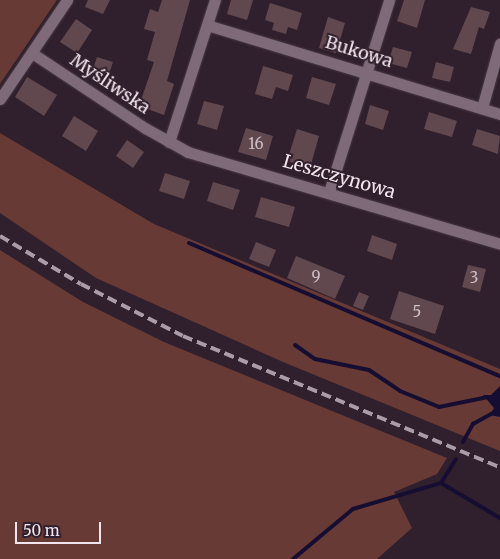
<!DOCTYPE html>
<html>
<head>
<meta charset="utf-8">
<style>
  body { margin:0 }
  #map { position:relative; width:500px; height:559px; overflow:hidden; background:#301f2c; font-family:Merriweather,serif }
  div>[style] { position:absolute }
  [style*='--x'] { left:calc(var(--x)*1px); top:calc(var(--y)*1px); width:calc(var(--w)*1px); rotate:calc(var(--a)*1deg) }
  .green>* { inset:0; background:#683a35 }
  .water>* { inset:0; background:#160e32 }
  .stream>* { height:4px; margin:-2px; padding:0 2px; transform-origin:2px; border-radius:2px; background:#160e32 }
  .building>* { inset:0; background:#60484e }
  .roads { filter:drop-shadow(0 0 1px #483a44) drop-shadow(0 0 1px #483a44) }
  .minor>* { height:11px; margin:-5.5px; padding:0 5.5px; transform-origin:5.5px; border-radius:5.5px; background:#7e6a78 }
  .rail>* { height:4px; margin-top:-2px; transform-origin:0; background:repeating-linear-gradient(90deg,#ab9da7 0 10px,transparent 0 15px) }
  span { translate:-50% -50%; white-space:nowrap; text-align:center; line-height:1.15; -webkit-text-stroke:4px #301f2c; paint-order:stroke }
  .number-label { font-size:15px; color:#cebec6 }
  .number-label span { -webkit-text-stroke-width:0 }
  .street-label { font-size:18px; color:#f2e6ee }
  .scale { position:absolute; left:15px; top:522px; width:86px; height:22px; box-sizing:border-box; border:2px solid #f2e6ee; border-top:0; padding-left:6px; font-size:15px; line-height:18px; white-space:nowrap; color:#f2e6ee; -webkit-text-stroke:4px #301f2c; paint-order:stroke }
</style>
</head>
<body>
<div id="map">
  <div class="green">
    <i style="clip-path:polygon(0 0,57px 0,0 84px)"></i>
    <i style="clip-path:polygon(0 133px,154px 224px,500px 369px,500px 451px,283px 362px,96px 278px,0 213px)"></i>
    <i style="clip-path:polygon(0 250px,83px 302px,164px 342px,447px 458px,437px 474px,394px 492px,412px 528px,377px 559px,0 559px)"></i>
  </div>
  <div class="water">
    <i style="clip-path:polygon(500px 386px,500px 417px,490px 415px,494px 408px,483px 395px,491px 395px)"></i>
  </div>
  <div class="stream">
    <i style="--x:189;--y:243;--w:338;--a:23.2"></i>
    <i style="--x:295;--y:345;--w:24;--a:35"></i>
    <i style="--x:315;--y:359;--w:55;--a:11.5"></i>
    <i style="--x:369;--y:370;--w:37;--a:34"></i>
    <i style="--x:400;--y:391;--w:42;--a:22.3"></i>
    <i style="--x:439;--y:407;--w:50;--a:-11.5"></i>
    <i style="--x:463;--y:442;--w:21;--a:-61"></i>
    <i style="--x:473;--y:424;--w:31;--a:-29"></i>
    <i style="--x:441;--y:483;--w:69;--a:30.7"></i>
    <i style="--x:293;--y:559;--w:78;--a:-39.8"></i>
    <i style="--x:353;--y:509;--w:92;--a:-16.5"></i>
    <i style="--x:441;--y:483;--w:28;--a:-58"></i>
  </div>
  <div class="building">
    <i style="clip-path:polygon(88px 0,110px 0,103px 14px,85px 7px)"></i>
    <i style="clip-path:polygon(162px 0,190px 0,167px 81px,174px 84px,164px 115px,139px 106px,154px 62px,147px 60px,155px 32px,144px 29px,150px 9px,158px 12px)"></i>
    <i style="clip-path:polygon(231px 0,253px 0,247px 20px,227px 14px)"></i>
    <i style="clip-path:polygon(404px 0,425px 0,417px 28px,397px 21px)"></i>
    <i style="clip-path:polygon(270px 3px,302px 13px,297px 30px,288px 27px,286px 34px,272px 30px,274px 23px,265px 20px)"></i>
    <i style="clip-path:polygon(471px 7px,490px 12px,484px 29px,479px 27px,471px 54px,453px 49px)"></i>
    <i style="clip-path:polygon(328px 17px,345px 23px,336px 53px,319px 48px)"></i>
    <i style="clip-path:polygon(76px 19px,92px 30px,77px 53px,60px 42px)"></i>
    <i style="clip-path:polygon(393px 47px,412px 52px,407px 68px,388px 63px)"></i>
    <i style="clip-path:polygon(97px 57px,113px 62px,107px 80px,91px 75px)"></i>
    <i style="clip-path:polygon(436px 62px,454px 67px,450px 82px,432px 78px)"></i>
    <i style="clip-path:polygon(263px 66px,293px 75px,288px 91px,276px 87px,272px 99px,255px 94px)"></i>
    <i style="clip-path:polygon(27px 77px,57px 95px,44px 116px,15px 97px)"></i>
    <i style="clip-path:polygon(312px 77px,336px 84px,329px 105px,306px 98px)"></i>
    <i style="clip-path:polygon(204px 101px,224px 106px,217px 130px,197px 124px)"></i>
    <i style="clip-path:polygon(370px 105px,389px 111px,383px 130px,365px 124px)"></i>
    <i style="clip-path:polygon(429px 112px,457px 121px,452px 137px,424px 129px)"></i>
    <i style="clip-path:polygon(74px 116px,98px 131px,86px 151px,62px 136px)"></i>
    <i style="clip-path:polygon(246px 128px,273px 136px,266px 160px,238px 152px)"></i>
    <i style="clip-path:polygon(297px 129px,319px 136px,310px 168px,287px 161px)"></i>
    <i style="clip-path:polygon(477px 129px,500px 136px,498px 154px,472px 145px)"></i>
    <i style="clip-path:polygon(127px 140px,144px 152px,133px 168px,116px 156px)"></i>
    <i style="clip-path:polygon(165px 173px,190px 181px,184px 199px,159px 191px)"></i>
    <i style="clip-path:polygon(213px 182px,240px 190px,233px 210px,207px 201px)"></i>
    <i style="clip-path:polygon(261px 197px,295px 207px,289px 227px,255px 217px)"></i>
    <i style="clip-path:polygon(372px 235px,397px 244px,392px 260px,367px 251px)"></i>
    <i style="clip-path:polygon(256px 242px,276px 250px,269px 267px,249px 259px)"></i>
    <i style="clip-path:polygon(296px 256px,345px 276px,335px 299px,287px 278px)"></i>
    <i style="clip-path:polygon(468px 265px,486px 269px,480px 292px,462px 287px)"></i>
    <i style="clip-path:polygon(399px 291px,444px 306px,435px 334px,390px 319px)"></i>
    <i style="clip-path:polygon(359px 292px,369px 296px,363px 310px,353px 306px)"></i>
  </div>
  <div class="roads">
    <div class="minor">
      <i style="--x:207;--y:25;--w:306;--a:16.9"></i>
      <i style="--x:32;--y:53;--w:136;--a:33.6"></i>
      <i style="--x:145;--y:128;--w:49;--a:29.2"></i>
      <i style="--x:188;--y:152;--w:325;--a:16.4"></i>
      <i style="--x:0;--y:99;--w:120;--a:-55.9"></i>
      <i style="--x:482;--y:108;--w:67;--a:-74.5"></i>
      <i style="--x:169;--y:142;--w:149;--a:-72.1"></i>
      <i style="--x:329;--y:192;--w:201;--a:-72.6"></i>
    </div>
  </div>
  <div class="rail">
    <i style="--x:0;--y:236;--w:94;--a:30.7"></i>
    <i style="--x:81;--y:284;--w:114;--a:27"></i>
    <i style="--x:183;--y:336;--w:343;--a:22.5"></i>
  </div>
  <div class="number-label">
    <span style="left:256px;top:144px">16</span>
    <span style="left:316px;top:277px">9</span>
    <span style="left:474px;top:278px">3</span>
    <span style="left:417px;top:312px">5</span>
  </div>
  <div class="street-label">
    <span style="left:359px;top:52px;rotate:17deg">Bukowa</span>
    <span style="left:110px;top:84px;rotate:34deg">Myśliwska</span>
    <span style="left:339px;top:177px;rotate:16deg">Leszczynowa</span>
  </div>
  <div class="scale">50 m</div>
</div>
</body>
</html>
